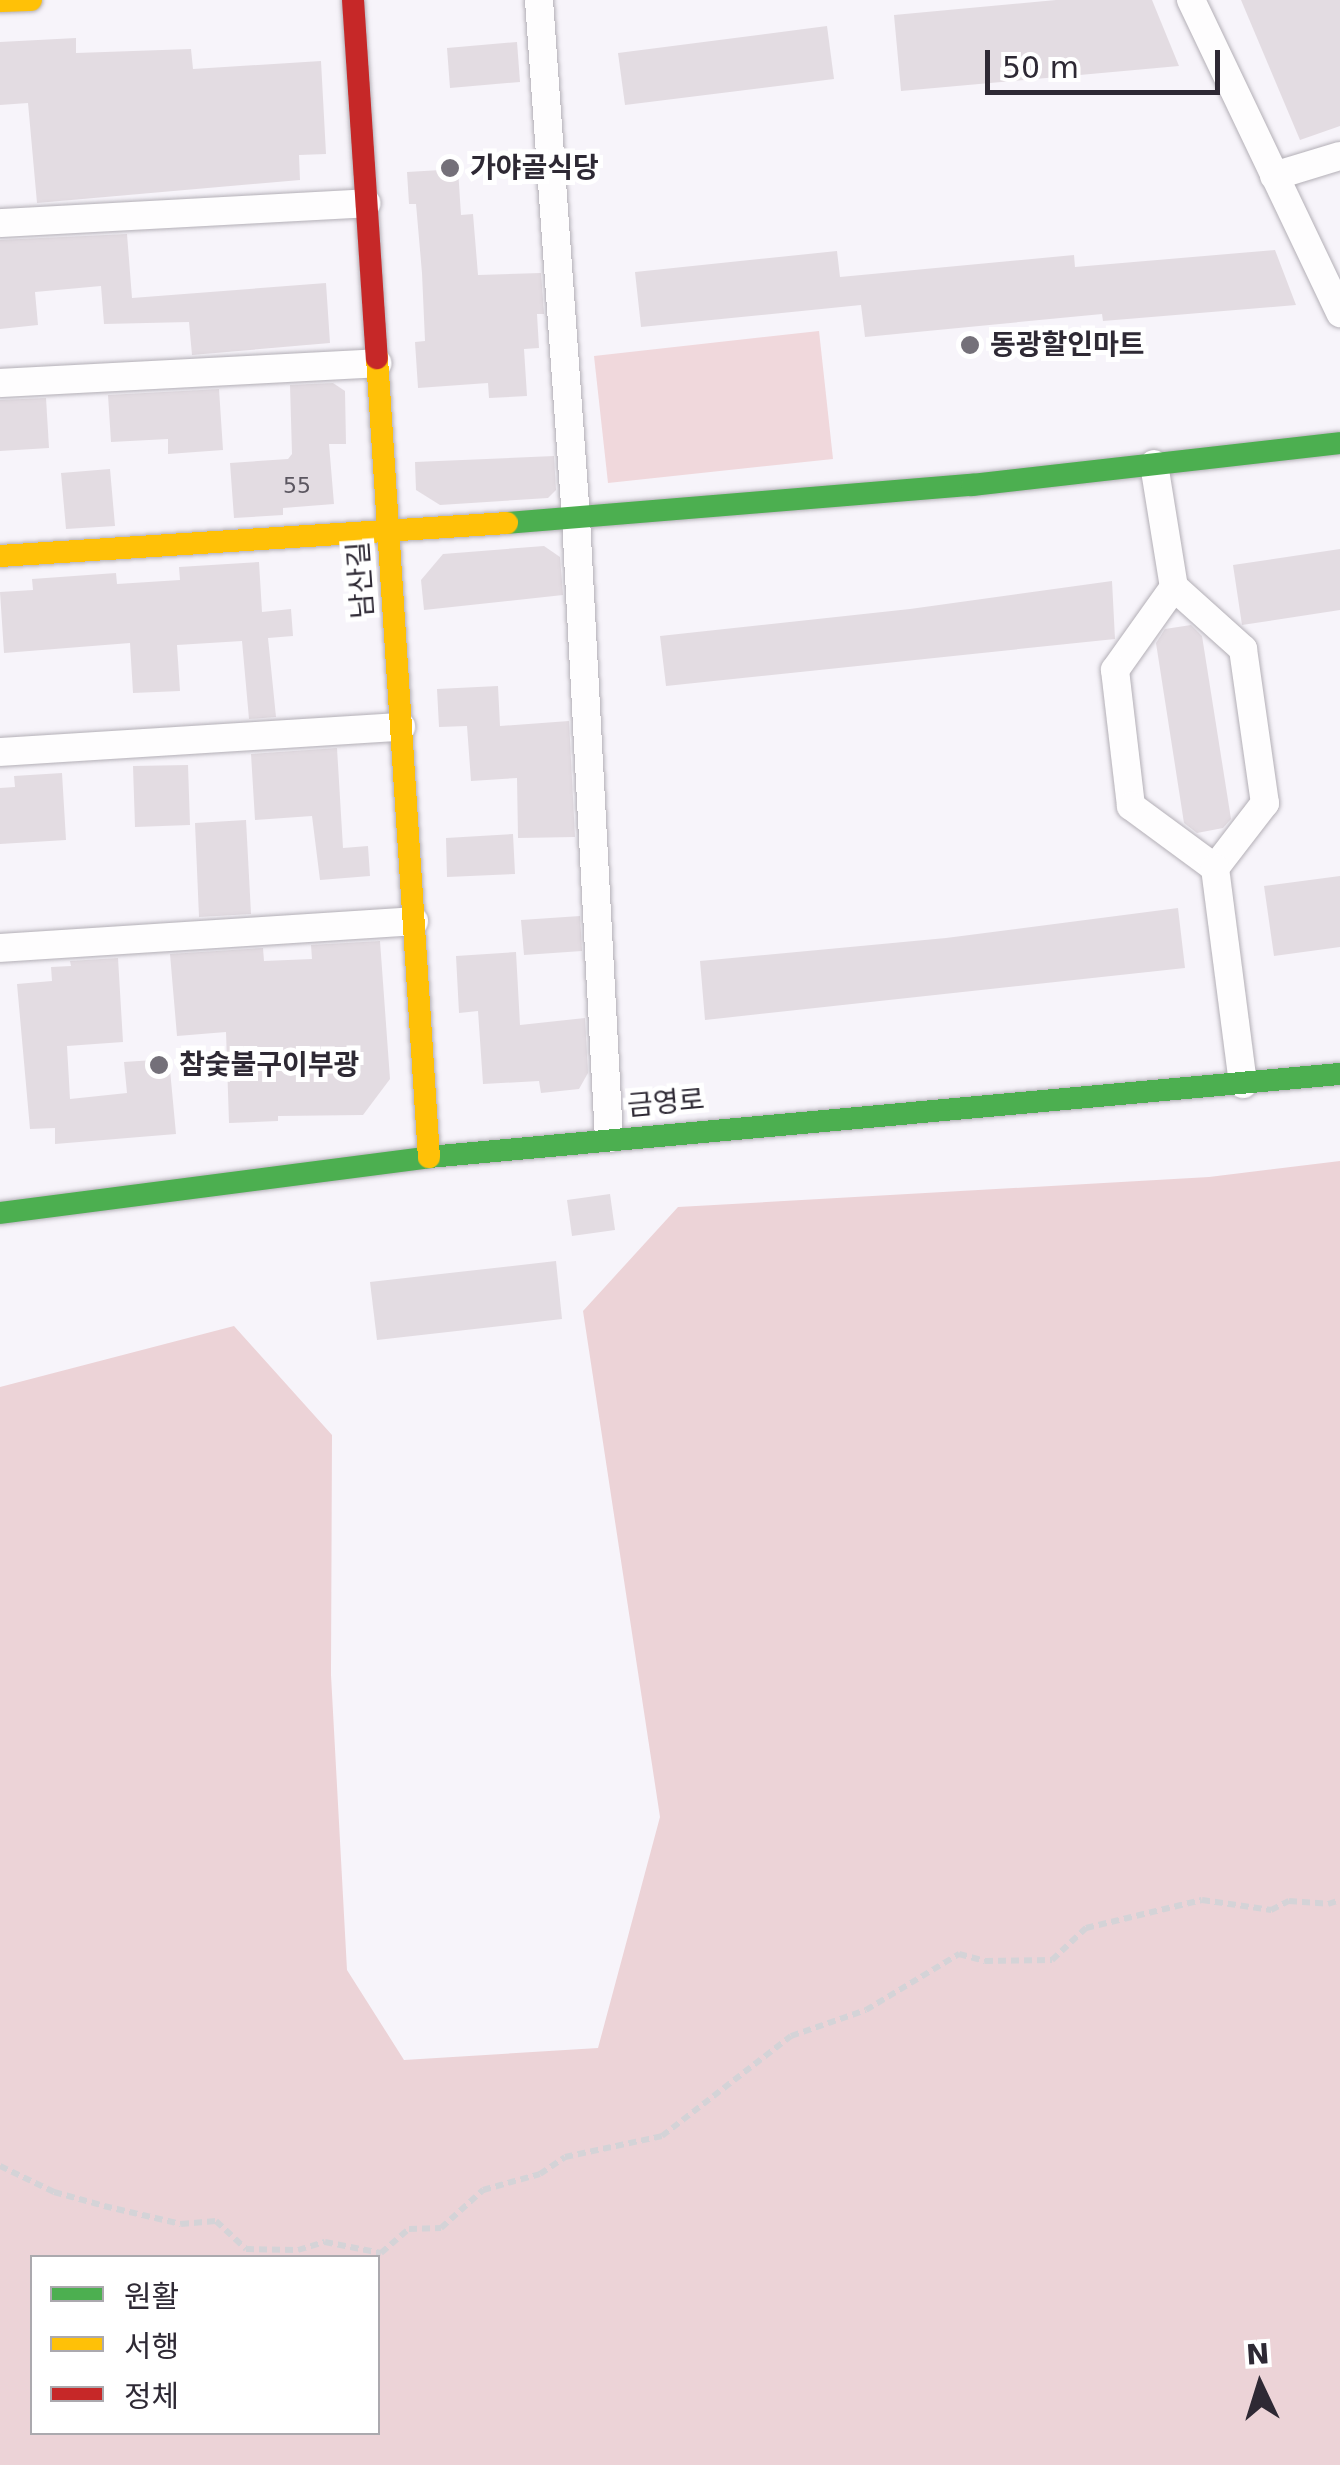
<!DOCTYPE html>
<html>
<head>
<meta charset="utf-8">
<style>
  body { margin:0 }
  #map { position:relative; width:1340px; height:2465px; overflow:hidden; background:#f7f4fa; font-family:"DejaVu Sans","Noto Sans KR",sans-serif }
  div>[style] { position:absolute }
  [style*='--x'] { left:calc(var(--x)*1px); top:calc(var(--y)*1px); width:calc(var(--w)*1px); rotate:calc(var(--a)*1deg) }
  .green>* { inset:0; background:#f0d8dc }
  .forest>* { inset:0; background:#ecd3d7 }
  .building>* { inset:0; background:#e3dce2 }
  .path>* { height:6px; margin-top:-3px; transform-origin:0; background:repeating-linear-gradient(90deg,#d4d3d7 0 8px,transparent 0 13px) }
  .roads { filter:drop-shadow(0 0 2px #b3afb6) drop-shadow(0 0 2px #b3afb6) }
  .street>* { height:28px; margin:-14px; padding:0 14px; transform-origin:14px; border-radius:14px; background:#fefdfe }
  .fast>* { height:22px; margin:-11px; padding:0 11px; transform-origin:11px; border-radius:11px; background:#4caf50 }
  .slow>* { height:22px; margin:-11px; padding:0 11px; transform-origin:11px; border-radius:11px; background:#ffc107 }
  .jam>* { height:22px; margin:-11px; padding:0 11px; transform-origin:11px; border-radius:11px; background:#c62828 }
  .dots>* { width:28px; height:28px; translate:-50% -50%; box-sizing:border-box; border:5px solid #fff; border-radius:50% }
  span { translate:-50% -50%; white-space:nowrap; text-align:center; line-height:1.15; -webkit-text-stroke:10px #fff; paint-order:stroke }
  .number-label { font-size:22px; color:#5b5660 }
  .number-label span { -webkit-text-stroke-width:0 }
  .poi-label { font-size:28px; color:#2e2934; font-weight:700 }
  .left { translate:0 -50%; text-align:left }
  .street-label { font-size:28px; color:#2e2934 }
  .legend { position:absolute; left:30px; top:2255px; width:350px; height:180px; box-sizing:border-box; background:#fff; border:2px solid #aba9ae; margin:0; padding:12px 18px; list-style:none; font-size:30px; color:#2e2934 }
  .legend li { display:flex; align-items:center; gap:20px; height:50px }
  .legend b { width:50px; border:2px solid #aba9ae }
  .north { position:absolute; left:1210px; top:2335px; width:100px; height:100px; -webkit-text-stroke:8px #fff; paint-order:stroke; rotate:356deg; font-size:28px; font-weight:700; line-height:40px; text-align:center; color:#2e2934 }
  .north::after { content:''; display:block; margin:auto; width:35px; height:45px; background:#2e2934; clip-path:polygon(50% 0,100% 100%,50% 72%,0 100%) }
  .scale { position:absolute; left:985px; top:50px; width:235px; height:45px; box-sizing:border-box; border:5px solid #2e2934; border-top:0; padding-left:12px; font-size:30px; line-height:35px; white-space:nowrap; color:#2e2934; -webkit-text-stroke:8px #fff; paint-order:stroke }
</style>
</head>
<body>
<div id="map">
  <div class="green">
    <i style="clip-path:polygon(819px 331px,833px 459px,608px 483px,594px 356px)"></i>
  </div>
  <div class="forest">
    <i style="clip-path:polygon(evenodd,1340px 1161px,1340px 2465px,0 2465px,0 1387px,234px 1326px,332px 1435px,331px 1675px,347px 1970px,404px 2060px,598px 2048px,660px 1817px,583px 1311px,678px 1207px,1209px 1177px,1340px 1161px,32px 2258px,378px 2258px,378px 2432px,32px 2432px,32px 2258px)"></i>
  </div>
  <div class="building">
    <i style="clip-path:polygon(1056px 0,1152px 0,1179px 66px,901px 91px,894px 15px)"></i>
    <i style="clip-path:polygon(1241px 0,1340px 0,1340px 126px,1300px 140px)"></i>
    <i style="clip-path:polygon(827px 26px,834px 79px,625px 105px,618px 53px)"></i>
    <i style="clip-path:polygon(76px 38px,76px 53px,191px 49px,193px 69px,321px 61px,326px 154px,299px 155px,300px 180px,37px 203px,28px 103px,0 105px,0 42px)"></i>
    <i style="clip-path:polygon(517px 42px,520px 82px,450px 88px,447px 48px)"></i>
    <i style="clip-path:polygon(458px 169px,461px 215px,473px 214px,478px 275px,541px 273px,544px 314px,537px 314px,539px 348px,524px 349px,527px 396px,489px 398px,488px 383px,418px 388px,415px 342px,425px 341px,422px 273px,416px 204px,409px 204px,407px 172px)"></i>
    <i style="clip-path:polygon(127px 234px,132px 298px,326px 283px,330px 343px,192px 355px,189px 322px,104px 324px,101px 286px,35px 292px,38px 325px,0 329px,0 240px)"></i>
    <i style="clip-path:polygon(1275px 250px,1296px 305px,1103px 321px,1102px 314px,865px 337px,861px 305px,641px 327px,635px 272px,837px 251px,840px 277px,1074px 255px,1075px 267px)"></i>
    <i style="clip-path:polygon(333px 383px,345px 391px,346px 444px,329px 444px,334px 504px,283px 508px,283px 515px,234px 518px,230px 463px,288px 459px,292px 454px,290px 385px)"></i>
    <i style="clip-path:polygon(219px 389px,223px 450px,168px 454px,168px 439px,111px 442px,108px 395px)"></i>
    <i style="clip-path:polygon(46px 398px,49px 448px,0 451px,0 400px)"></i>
    <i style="clip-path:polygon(554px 456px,556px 490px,548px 498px,440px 505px,416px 490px,415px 462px)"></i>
    <i style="clip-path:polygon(110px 469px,115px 526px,66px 529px,61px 473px)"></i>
    <i style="clip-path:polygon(544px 546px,560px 557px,563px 595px,424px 610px,421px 580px,443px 554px)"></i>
    <i style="clip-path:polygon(1340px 549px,1340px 610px,1242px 625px,1233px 565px)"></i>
    <i style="clip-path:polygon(259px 562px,262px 612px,291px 609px,293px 636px,268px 638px,276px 717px,249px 719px,242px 641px,177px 645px,180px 691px,133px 693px,130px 643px,4px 653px,0 592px,33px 590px,32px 579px,116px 573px,117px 584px,180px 580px,179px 567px)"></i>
    <i style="clip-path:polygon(1112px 581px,1115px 639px,666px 686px,660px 636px,910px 609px)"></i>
    <i style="clip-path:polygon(1191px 625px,1202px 636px,1231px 819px,1223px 828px,1197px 833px,1184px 823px,1156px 643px,1165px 629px)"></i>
    <i style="clip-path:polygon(498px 686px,500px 726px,569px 721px,575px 837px,518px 838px,517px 778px,471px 781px,467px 726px,439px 727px,437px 689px)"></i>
    <i style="clip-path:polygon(337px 748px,343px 848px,368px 846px,370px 876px,320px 880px,312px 816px,255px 820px,251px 754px)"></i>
    <i style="clip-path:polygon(188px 765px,190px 825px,135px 827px,133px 766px)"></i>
    <i style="clip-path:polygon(62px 773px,66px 840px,0 844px,0 788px,15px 787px,14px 776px)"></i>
    <i style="clip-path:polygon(246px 820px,251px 914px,199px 917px,195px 823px)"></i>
    <i style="clip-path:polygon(513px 834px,515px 874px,447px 877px,446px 838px)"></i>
    <i style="clip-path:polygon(1340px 876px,1340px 947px,1274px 956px,1264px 886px)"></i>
    <i style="clip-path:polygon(1178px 908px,1185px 968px,705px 1020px,700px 961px,946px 938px)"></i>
    <i style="clip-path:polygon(580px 916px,582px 951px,524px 955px,521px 920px)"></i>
    <i style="clip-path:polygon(380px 941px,390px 1079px,363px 1115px,278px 1116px,278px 1121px,229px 1123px,226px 1032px,177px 1036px,170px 954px,263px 948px,264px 961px,312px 959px,311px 945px)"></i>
    <i style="clip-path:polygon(516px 952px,520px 1025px,585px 1018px,588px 1073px,579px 1089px,541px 1093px,539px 1081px,483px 1084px,478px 1011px,459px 1013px,456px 956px)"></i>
    <i style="clip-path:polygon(118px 958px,123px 1042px,67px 1046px,70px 1099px,127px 1093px,124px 1062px,169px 1059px,176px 1134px,55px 1144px,55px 1128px,30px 1129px,17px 984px,52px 981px,51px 967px,71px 966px,70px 961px)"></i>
    <i style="clip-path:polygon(610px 1194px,615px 1230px,572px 1236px,567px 1200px)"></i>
    <i style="clip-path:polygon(556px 1261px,562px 1319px,377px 1340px,370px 1282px)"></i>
  </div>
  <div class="path">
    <i style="--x:0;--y:2166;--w:60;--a:25.7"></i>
    <i style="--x:54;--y:2192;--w:52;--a:15.6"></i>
    <i style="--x:104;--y:2206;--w:79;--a:13.2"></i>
    <i style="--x:181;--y:2224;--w:35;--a:-5"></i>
    <i style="--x:216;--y:2221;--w:41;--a:43"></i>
    <i style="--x:246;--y:2249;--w:52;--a:1.1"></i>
    <i style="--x:298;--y:2250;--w:28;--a:-17"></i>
    <i style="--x:325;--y:2242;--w:57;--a:11.1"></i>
    <i style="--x:381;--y:2253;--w:37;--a:-41"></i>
    <i style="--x:409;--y:2229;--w:32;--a:-2"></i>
    <i style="--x:441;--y:2228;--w:57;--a:-42.1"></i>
    <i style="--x:483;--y:2190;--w:59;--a:-15.7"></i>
    <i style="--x:540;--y:2174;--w:30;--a:-34"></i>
    <i style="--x:565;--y:2157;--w:99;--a:-12.2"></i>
    <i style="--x:662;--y:2136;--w:163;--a:-37.8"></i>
    <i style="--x:791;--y:2036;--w:79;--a:-19.1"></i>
    <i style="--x:866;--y:2010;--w:109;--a:-31.1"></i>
    <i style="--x:959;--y:1954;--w:27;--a:15"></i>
    <i style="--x:985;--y:1961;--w:67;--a:-0.9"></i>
    <i style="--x:1052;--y:1960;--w:47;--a:-43.3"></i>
    <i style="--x:1086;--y:1928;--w:119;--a:-13.6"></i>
    <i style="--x:1202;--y:1900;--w:70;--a:8.2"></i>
    <i style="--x:1271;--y:1910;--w:20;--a:-27"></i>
    <i style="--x:1289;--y:1901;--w:39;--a:4"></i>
    <i style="--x:1328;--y:1904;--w:13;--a:-18"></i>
  </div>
  <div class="roads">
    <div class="street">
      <i style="--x:539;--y:0;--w:520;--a:85.92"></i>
      <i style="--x:576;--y:519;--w:620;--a:86.95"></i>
      <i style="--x:1191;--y:0;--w:347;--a:64.5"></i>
      <i style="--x:1274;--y:176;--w:69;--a:-16.9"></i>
      <i style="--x:0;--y:223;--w:367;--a:-3.1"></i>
      <i style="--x:0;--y:383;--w:378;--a:-3"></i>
      <i style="--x:1154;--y:464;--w:125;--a:80.8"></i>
      <i style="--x:1174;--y:587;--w:93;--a:41.9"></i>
      <i style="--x:1243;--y:649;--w:156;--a:81.9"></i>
      <i style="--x:1265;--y:803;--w:82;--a:127.6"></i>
      <i style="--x:1174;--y:587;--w:102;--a:125.4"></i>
      <i style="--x:1115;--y:670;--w:137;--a:83.3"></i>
      <i style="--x:1131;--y:806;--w:104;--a:36.4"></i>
      <i style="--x:1215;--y:868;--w:218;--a:82.6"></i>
      <i style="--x:0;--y:752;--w:402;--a:-3.6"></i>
      <i style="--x:0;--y:948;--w:415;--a:-3.7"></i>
    </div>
    <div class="fast">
      <i style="--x:507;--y:523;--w:467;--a:-4.7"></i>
      <i style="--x:972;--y:485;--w:370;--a:-6.5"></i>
      <i style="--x:0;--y:1213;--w:433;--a:-7.4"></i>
      <i style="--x:429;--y:1157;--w:915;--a:-5.21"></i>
    </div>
    <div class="slow">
      <i style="--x:0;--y:1;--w:31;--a:-2"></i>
      <i style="--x:377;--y:358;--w:801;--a:86.28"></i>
      <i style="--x:0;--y:556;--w:508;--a:-3.72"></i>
    </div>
    <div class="jam">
      <i style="--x:353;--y:0;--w:359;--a:86.2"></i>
    </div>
  </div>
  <div class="dots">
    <i style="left:450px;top:168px;background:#747079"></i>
    <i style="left:970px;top:345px;background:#747079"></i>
    <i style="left:159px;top:1065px;background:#747079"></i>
  </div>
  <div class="number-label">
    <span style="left:297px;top:486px">55</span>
  </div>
  <div class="poi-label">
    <span class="left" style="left:470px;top:168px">가야골식당</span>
    <span class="left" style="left:990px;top:345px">동광할인마트</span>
    <span class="left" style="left:179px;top:1065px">참숯불구이부광</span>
  </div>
  <div class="street-label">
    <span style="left:361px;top:580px;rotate:-94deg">남산길</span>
    <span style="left:666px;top:1103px;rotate:-5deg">금영로</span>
  </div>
  <ul class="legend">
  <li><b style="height:12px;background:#4caf50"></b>원활</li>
  <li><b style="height:12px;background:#ffc107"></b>서행</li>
  <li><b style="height:12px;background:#c62828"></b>정체</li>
  </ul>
  <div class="north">N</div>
  <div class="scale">50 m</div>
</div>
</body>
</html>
